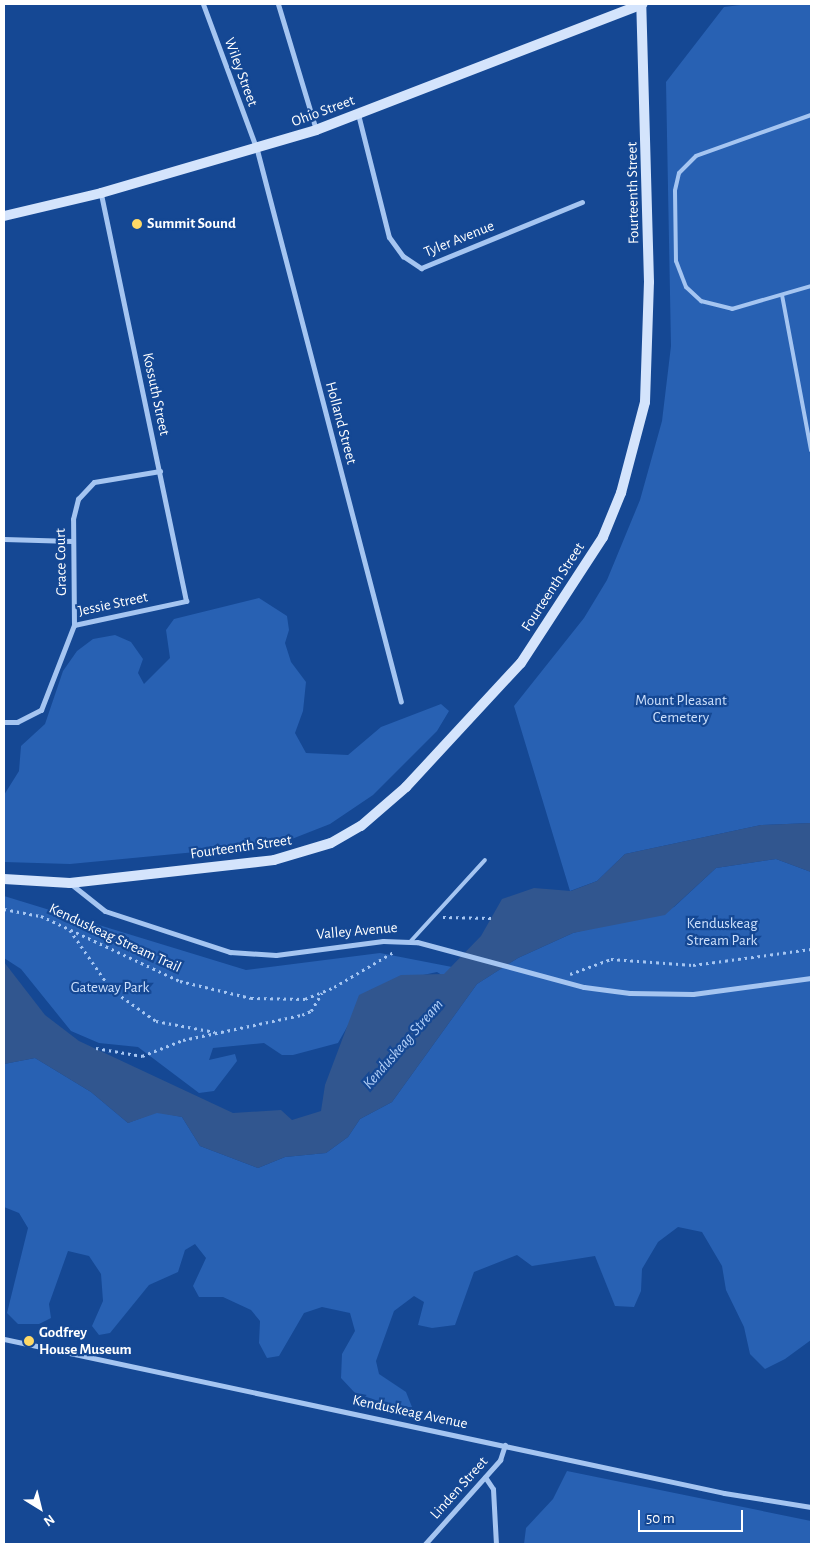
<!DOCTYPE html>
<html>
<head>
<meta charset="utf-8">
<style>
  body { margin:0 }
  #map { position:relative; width:815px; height:1548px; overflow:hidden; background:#154894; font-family:"Alegreya Sans",sans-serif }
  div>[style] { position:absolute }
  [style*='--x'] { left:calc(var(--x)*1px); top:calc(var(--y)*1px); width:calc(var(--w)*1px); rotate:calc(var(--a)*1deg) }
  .green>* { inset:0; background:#2861b3 }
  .water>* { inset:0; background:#31568f }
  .path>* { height:2.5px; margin-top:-1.25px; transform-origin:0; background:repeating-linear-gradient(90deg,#a5c5f1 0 2.5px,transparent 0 6.5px) }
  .lane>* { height:4px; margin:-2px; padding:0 2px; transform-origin:2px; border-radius:2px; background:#a5c5f1 }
  .street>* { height:5px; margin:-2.5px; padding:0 2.5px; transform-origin:2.5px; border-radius:2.5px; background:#a5c5f1 }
  .secondary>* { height:10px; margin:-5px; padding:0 5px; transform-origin:5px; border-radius:5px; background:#d4e4fc }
  .dots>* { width:14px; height:14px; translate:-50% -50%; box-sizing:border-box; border:2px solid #154894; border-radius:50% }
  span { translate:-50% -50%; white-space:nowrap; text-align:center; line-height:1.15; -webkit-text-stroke:4.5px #154894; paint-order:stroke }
  .street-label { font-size:15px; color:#fff }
  .poi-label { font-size:15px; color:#fff; font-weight:700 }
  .left { translate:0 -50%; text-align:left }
  .park-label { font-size:15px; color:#cde0fc }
  .water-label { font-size:16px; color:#b2cff8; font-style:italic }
  .frame { position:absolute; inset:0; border:5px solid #fff; pointer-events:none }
  .north { position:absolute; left:15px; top:1483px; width:50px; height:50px; -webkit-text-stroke:4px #154894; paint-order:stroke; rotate:144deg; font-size:14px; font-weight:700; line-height:20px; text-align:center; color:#fff }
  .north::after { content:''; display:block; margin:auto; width:18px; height:22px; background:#fff; clip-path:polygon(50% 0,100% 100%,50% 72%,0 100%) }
  .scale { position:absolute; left:638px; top:1510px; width:105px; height:22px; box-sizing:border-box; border:2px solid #fff; border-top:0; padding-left:6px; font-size:15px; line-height:18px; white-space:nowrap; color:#fff; -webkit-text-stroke:4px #154894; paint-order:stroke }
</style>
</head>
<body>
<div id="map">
  <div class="green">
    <i style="clip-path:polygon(749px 4px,811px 4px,811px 823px,761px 825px,625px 854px,597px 881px,570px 891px,514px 706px,584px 618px,607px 580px,640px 500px,662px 421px,671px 346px,666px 82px,724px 7px)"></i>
    <i style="clip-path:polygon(259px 598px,287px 616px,289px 630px,285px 643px,291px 662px,306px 682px,303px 711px,295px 733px,306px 753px,348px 755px,381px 727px,441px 704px,449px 711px,437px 731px,373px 795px,330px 824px,279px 844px,70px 864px,4px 862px,4px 795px,19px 771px,21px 746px,45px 724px,63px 671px,77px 651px,93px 639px,115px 635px,131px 642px,143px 659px,138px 673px,144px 684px,170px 658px,166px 630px,174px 619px)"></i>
    <i style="clip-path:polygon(776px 859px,811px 872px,811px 1340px,785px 1359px,765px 1369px,750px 1354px,744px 1327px,726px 1290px,722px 1266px,702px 1232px,678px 1227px,658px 1242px,642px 1269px,641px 1291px,634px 1307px,615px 1306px,595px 1256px,532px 1266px,517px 1255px,474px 1272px,455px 1325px,432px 1328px,418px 1325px,424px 1302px,414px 1296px,394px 1311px,376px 1361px,379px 1374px,406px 1392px,412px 1407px,396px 1407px,355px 1393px,341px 1378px,342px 1354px,355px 1331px,350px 1313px,322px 1307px,304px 1313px,279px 1356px,267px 1358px,259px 1343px,260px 1321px,251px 1310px,223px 1297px,199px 1297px,193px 1286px,206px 1258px,195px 1244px,185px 1250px,178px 1272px,149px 1285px,110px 1333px,99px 1335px,92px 1326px,103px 1301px,101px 1274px,89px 1256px,68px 1251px,49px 1304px,51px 1318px,39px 1324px,18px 1324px,7px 1313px,28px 1228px,19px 1213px,4px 1207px,4px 1064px,35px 1058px,91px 1092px,128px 1123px,157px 1112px,182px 1117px,200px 1146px,258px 1168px,285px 1157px,326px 1153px,348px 1137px,360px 1119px,392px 1102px,477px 984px,518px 958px,573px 933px,674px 907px,716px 868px)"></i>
    <i style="clip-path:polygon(4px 896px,246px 970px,380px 953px,452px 967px,445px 977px,437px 972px,386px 983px,367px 992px,338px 1043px,293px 1055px,282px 1055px,264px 1043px,213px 1048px,209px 1060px,235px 1054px,237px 1061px,214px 1091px,199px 1093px,138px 1047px,99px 1043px,71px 1031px,21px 969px,4px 958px)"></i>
    <i style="clip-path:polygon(567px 1471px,811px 1521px,811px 1544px,524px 1544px,526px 1528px,553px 1499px)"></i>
  </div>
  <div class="water">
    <i style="clip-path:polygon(811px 823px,811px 872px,776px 859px,716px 868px,665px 915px,573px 933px,518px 958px,477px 984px,392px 1102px,360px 1119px,348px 1137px,326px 1153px,285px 1157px,258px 1168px,200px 1146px,182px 1117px,157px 1113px,128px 1123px,91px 1092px,35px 1058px,4px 1064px,4px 962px,45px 1015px,79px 1041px,233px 1113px,281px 1110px,292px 1120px,321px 1111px,325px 1085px,359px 995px,401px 975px,444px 974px,481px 936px,502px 899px,534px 888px,571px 891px,597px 881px,625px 854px,761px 825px)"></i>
  </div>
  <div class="path">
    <i style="--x:4;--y:909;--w:38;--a:11"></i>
    <i style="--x:41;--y:916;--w:153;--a:25.1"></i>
    <i style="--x:180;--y:981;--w:73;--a:13.5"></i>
    <i style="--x:251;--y:998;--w:54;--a:1.1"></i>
    <i style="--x:305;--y:999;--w:31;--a:-22"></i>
    <i style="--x:334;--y:987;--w:71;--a:-30.5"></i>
    <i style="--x:443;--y:917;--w:49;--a:1.2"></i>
    <i style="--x:70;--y:930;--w:72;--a:55.2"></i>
    <i style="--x:111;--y:989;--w:55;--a:35.4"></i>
    <i style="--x:156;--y:1021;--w:60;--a:10.6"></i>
    <i style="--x:570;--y:974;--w:44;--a:-20.1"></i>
    <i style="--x:611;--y:959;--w:82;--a:4.2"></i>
    <i style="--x:693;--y:965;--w:119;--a:-7.7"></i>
    <i style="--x:96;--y:1048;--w:47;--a:9.9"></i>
    <i style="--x:142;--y:1056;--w:44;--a:-21.3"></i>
    <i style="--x:183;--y:1040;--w:122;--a:-11.9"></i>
    <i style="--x:302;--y:1015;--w:10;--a:-24"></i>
    <i style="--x:311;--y:1011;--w:21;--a:-59"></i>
  </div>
  <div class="lane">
    <i style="--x:811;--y:115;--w:122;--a:160.4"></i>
    <i style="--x:696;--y:156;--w:24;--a:135"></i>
    <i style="--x:679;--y:173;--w:18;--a:103"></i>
    <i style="--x:675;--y:191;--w:70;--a:89.2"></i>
    <i style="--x:676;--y:261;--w:28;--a:69"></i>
    <i style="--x:686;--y:287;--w:21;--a:43"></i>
    <i style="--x:701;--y:301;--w:32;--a:14"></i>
    <i style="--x:732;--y:309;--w:82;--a:-16.2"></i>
    <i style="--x:782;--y:295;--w:158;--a:79.4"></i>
    <i style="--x:410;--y:942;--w:111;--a:-47.6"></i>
  </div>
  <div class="street">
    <i style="--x:203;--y:4;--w:156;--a:69.7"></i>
    <i style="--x:257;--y:150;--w:570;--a:75.38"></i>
    <i style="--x:278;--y:4;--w:132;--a:73.2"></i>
    <i style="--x:358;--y:114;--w:127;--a:75.9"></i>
    <i style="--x:389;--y:237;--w:24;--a:54"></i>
    <i style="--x:403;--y:256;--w:22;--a:34"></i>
    <i style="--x:421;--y:268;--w:174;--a:-22.3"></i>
    <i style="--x:4;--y:539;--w:68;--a:1.7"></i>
    <i style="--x:74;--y:625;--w:106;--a:-90.5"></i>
    <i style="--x:73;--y:519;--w:21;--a:-76"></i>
    <i style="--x:78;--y:499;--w:23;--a:-47"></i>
    <i style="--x:94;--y:482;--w:67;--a:-9.5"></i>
    <i style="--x:4;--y:722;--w:13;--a:0"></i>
    <i style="--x:17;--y:722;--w:27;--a:-27"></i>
    <i style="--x:41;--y:710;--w:91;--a:-68.8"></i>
    <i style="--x:74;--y:625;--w:115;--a:-12.1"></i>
    <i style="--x:186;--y:601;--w:417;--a:-101.8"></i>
    <i style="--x:71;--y:884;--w:43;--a:38.5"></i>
    <i style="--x:105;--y:911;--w:132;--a:18.2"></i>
    <i style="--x:230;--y:952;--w:46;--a:3.7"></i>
    <i style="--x:276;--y:955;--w:108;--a:-7.5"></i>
    <i style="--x:383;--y:941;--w:34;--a:2"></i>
    <i style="--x:417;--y:942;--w:173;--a:15.1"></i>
    <i style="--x:584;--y:987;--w:46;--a:7.4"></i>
    <i style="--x:630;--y:993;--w:63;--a:0.9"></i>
    <i style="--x:693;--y:994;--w:119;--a:-7.7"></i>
    <i style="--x:4;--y:1339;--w:736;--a:12.07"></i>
    <i style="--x:724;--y:1493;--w:88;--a:9.1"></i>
    <i style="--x:485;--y:1477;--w:14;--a:56"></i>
    <i style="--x:493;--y:1489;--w:55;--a:86.9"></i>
    <i style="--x:425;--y:1544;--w:113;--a:-48.2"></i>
    <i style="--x:500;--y:1460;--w:16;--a:-72"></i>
  </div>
  <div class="secondary">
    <i style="--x:4;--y:216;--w:100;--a:-13.3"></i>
    <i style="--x:101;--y:193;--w:224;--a:-16.3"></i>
    <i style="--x:316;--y:130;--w:350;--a:-21.1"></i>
    <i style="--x:4;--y:879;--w:66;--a:3.5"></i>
    <i style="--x:70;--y:883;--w:205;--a:-6.4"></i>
    <i style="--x:274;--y:860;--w:59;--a:-16.6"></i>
    <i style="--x:331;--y:843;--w:34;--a:-30"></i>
    <i style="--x:361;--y:826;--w:60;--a:-40.9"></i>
    <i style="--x:406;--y:787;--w:169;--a:-47.2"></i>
    <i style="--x:521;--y:663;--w:150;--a:-56.9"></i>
    <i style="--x:603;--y:537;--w:48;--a:-67.8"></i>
    <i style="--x:621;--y:493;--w:94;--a:-75.2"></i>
    <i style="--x:645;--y:402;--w:120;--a:-88.1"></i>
    <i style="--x:649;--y:282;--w:278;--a:-91.6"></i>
  </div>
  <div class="dots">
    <i style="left:137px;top:224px;background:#ffd966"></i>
    <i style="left:29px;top:1341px;background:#ffd966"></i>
  </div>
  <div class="street-label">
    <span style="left:241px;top:72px;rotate:70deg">Wiley Street</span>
    <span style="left:323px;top:111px;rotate:-20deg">Ohio Street</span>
    <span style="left:633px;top:193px;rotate:-91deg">Fourteenth Street</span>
    <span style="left:459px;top:239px;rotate:-22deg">Tyler Avenue</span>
    <span style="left:156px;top:394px;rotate:78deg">Kossuth Street</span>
    <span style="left:341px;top:423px;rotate:75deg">Holland Street</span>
    <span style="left:61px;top:562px;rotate:-91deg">Grace Court</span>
    <span style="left:553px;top:587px;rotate:-57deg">Fourteenth Street</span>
    <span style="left:113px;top:604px;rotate:-12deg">Jessie Street</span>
    <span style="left:241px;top:847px;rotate:-8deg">Fourteenth Street</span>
    <span style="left:357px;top:931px;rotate:-5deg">Valley Avenue</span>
    <span style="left:115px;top:938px;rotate:25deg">Kenduskeag Stream Trail</span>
    <span style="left:410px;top:1412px;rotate:12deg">Kenduskeag Avenue</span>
    <span style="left:459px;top:1488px;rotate:-48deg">Linden Street</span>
  </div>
  <div class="poi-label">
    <span class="left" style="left:147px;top:224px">Summit Sound</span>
    <span class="left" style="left:39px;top:1341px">Godfrey<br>House Museum</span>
  </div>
  <div class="park-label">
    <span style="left:681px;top:709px">Mount Pleasant<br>Cemetery</span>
    <span style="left:722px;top:932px">Kenduskeag<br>Stream Park</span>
    <span style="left:110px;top:988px">Gateway Park</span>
  </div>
  <div class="water-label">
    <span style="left:403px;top:1044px;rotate:-49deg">Kenduskeag Stream</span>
  </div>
  <div class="frame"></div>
  <div class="north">N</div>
  <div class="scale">50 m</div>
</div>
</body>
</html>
